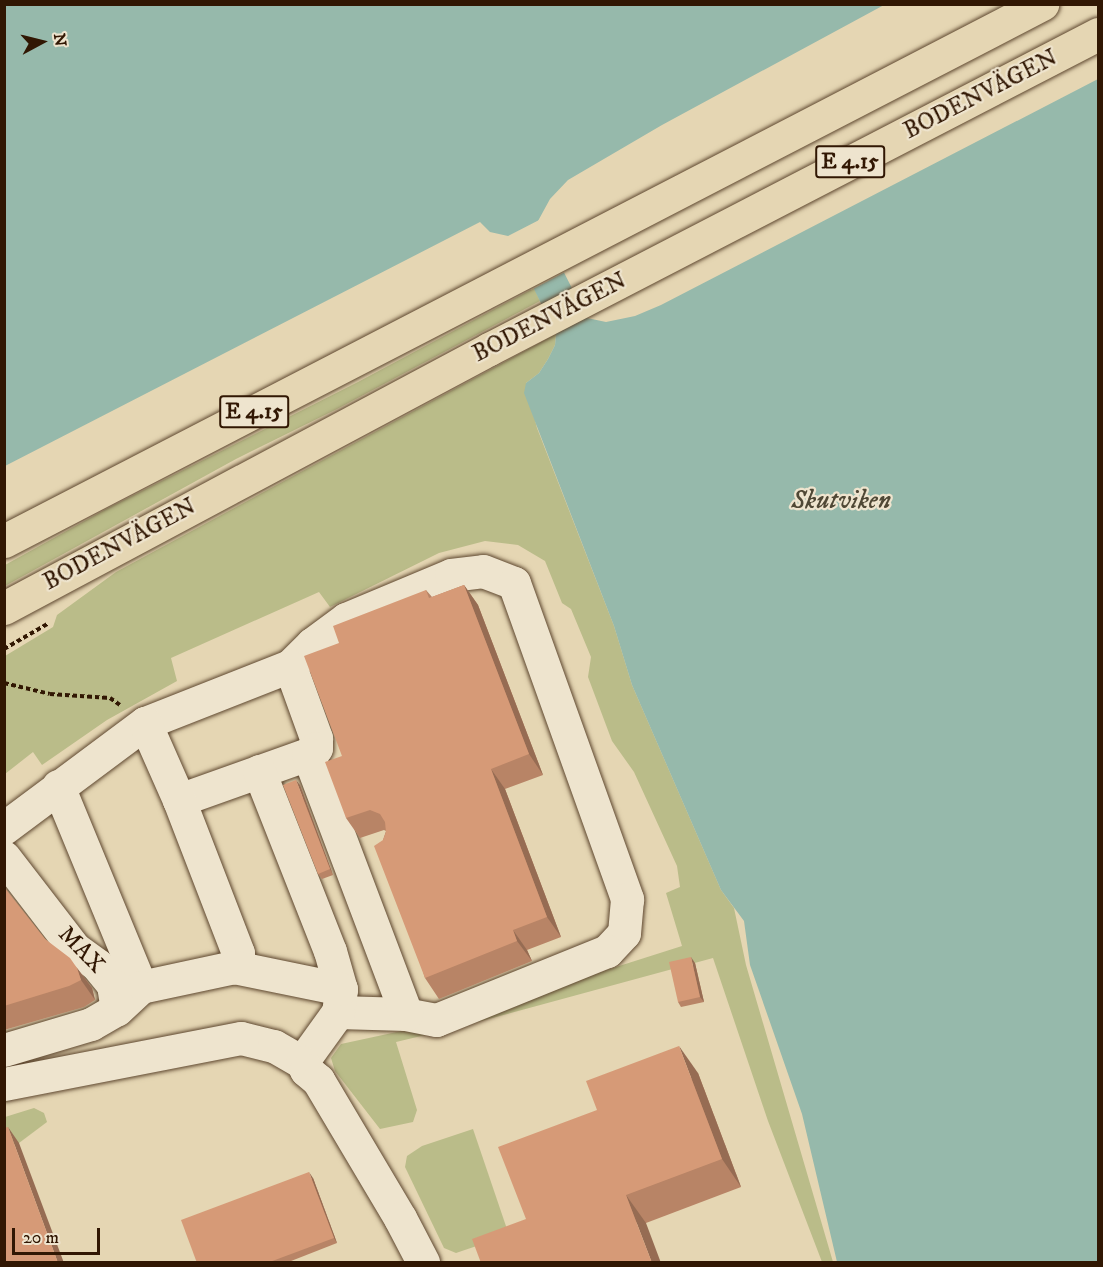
<!DOCTYPE html>
<html>
<head>
<meta charset="utf-8">
<style>
  body { margin:0 }
  #map { position:relative; width:1103px; height:1267px; overflow:hidden; background:#e5d6b3; font-family:"IM FELL DW Pica",serif }
  div>[style] { position:absolute }
  [style*='--x'] { left:calc(var(--x)*1px); top:calc(var(--y)*1px); width:calc(var(--w)*1px); rotate:calc(var(--a)*1deg) }
  .green>* { inset:0; background:#babc89 }
  .water>* { inset:0; background:#96b9ab }
  .pier>* { inset:0; background:#e5d6b3 }
  .path>* { height:4px; margin-top:-2px; transform-origin:0; background:repeating-linear-gradient(90deg,#311703 0 4.5px,transparent 0 7.5px) }
  .roads { filter:drop-shadow(0 0 2px #5e472f) drop-shadow(0 0 2px #5e472f) }
  .minor>* { height:33px; margin:-16.5px; padding:0 16.5px; transform-origin:16.5px; border-radius:16.5px; background:#eee4ce }
  .major>* { height:33px; margin:-16.5px; padding:0 16.5px; transform-origin:16.5px; border-radius:16.5px; background:#e5d6b3 }
  .wall>* { inset:0; background:#b88466 }
  .shaded-wall>* { inset:0; background:#966c53 }
  .building>* { inset:0; background:#d69a77 }
  span { translate:-50% -50%; white-space:nowrap; text-align:center; line-height:1.15; -webkit-text-stroke:4.5px #eee4ce; paint-order:stroke }
  .shield-label span { padding:2px 4px; background:#eee4ce; border:2px solid; border-radius:4px; -webkit-text-stroke-width:0 }
  .shield-label { font-size:22px; color:#311703; font-weight:700 }
  .street-label { font-size:24px; color:#311703 }
  .water-label { font-size:26px; color:#4f4835; font-style:italic }
  .frame { position:absolute; inset:0; border:6px solid #311703; pointer-events:none }
  .north { position:absolute; left:12px; top:12px; width:60px; height:60px; -webkit-text-stroke:4px #eee4ce; paint-order:stroke; rotate:83deg; font-size:16px; font-weight:700; line-height:24px; text-align:center; color:#311703 }
  .north::after { content:''; display:block; margin:auto; width:21px; height:27px; background:#311703; clip-path:polygon(50% 0,100% 100%,50% 72%,0 100%) }
  .scale { position:absolute; left:12px; top:1228px; width:88px; height:27px; box-sizing:border-box; border:3px solid #311703; border-top:0; padding-left:8px; font-size:18px; line-height:21px; white-space:nowrap; color:#311703; -webkit-text-stroke:4px #eee4ce; paint-order:stroke }
</style>
</head>
<body>
<div id="map">
  <div class="green">
    <i style="clip-path:polygon(534px 288px,540px 301px,337px 409px,236px 459px,5px 586px,5px 565px,108px 508px,358px 382px)"></i>
    <i style="clip-path:polygon(556px 334px,555px 345px,548px 359px,539px 373px,526px 383px,537px 428px,614px 626px,632px 685px,721px 890px,734px 908px,746px 965px,833px 1262px,822px 1262px,768px 1121px,713px 958px,463px 1026px,396px 1042px,417px 1110px,413px 1122px,380px 1129px,335px 1071px,331px 1058px,341px 1044px,406px 1030px,528px 995px,682px 946px,666px 893px,680px 887px,677px 866px,634px 772px,612px 741px,588px 677px,591px 657px,571px 609px,562px 603px,545px 561px,518px 545px,485px 541px,439px 553px,330px 607px,319px 592px,171px 658px,177px 681px,107px 720px,42px 765px,33px 752px,5px 774px,5px 656px,53px 627px,57px 615px,116px 572px)"></i>
    <i style="clip-path:polygon(34px 1108px,44px 1113px,47px 1122px,19px 1143px,5px 1148px,5px 1117px)"></i>
    <i style="clip-path:polygon(473px 1129px,509px 1235px,456px 1253px,444px 1248px,405px 1167px,407px 1156px,422px 1146px)"></i>
  </div>
  <div class="water">
    <i style="clip-path:polygon(5px 5px,884px 5px,662px 125px,568px 180px,550px 199px,538px 221px,587px 318px,606px 322px,635px 316px,661px 305px,1098px 79px,1098px 1262px,837px 1262px,802px 1114px,750px 965px,744px 921px,721px 890px,632px 685px,614px 626px,524px 393px,526px 383px,539px 373px,548px 359px,555px 345px,556px 334px,508px 236px,490px 232px,480px 222px,5px 466px)"></i>
  </div>
  <div class="pier">
    <i style="clip-path:polygon(543px 218px,542px 221px,567px 271px,531px 290px,504px 238px)"></i>
  </div>
  <div class="path">
    <i style="--x:4;--y:649;--w:52;--a:-30"></i>
    <i style="--x:4;--y:683;--w:47;--a:13.4"></i>
    <i style="--x:50;--y:694;--w:60;--a:3.8"></i>
    <i style="--x:110;--y:698;--w:12;--a:35"></i>
  </div>
  <div class="roads">
    <div class="minor">
      <i style="--x:290;--y:666;--w:31;--a:-45"></i>
      <i style="--x:312;--y:644;--w:42;--a:-36.3"></i>
      <i style="--x:346;--y:619;--w:114;--a:-22.7"></i>
      <i style="--x:451;--y:575;--w:32;--a:-7"></i>
      <i style="--x:483;--y:571;--w:33;--a:21"></i>
      <i style="--x:514;--y:583;--w:336;--a:70.3"></i>
      <i style="--x:627;--y:899;--w:34;--a:95"></i>
      <i style="--x:624;--y:933;--w:25;--a:133"></i>
      <i style="--x:607;--y:951;--w:184;--a:158"></i>
      <i style="--x:436;--y:1020;--w:31;--a:-169"></i>
      <i style="--x:406;--y:1014;--w:68;--a:-178.3"></i>
      <i style="--x:145;--y:723;--w:156;--a:-21.5"></i>
      <i style="--x:290;--y:666;--w:77;--a:70.1"></i>
      <i style="--x:316;--y:738;--w:10;--a:90"></i>
      <i style="--x:316;--y:748;--w:10;--a:143"></i>
      <i style="--x:308;--y:754;--w:137;--a:160.4"></i>
      <i style="--x:308;--y:754;--w:278;--a:69.3"></i>
      <i style="--x:259;--y:771;--w:193;--a:68.5"></i>
      <i style="--x:330;--y:951;--w:40;--a:74"></i>
      <i style="--x:341;--y:989;--w:23;--a:97"></i>
      <i style="--x:338;--y:1012;--w:62;--a:125.8"></i>
      <i style="--x:58;--y:786;--w:217;--a:67.6"></i>
      <i style="--x:4;--y:828;--w:176;--a:-36.7"></i>
      <i style="--x:145;--y:723;--w:84;--a:66.2"></i>
      <i style="--x:179;--y:800;--w:164;--a:68.9"></i>
      <i style="--x:238;--y:953;--w:15;--a:106"></i>
      <i style="--x:234;--y:967;--w:95;--a:167.9"></i>
      <i style="--x:141;--y:987;--w:33;--a:137"></i>
      <i style="--x:4;--y:857;--w:115;--a:52.4"></i>
      <i style="--x:74;--y:948;--w:29;--a:36"></i>
      <i style="--x:97;--y:965;--w:26;--a:51"></i>
      <i style="--x:113;--y:985;--w:24;--a:81"></i>
      <i style="--x:117;--y:1009;--w:30;--a:150"></i>
      <i style="--x:91;--y:1024;--w:91;--a:163.4"></i>
      <i style="--x:234;--y:967;--w:109;--a:11.6"></i>
      <i style="--x:4;--y:1084;--w:241;--a:-11"></i>
      <i style="--x:241;--y:1038;--w:34;--a:14"></i>
      <i style="--x:274;--y:1046;--w:32;--a:30"></i>
      <i style="--x:302;--y:1062;--w:9;--a:63"></i>
      <i style="--x:306;--y:1070;--w:16;--a:40"></i>
      <i style="--x:318;--y:1080;--w:161;--a:59.3"></i>
      <i style="--x:400;--y:1218;--w:50;--a:62.4"></i>
    </div>
    <div class="major">
      <i style="--x:4;--y:541;--w:1169;--a:-27.35"></i>
      <i style="--x:4;--y:608;--w:550;--a:-28.1"></i>
      <i style="--x:489;--y:349;--w:686;--a:-27.35"></i>
    </div>
  </div>
  <div class="wall">
    <i style="clip-path:polygon(464px 585px,478px 605px,543px 775px,505px 789px,561px 937px,527px 950px,532px 961px,439px 999px,425px 978px,383px 840px,386px 831px,384px 830px,360px 838px,346px 818px,342px 756px,426px 590px,432px 597px)"></i>
    <i style="clip-path:polygon(300px 785px,333px 875px,322px 879px,318px 874px)"></i>
    <i style="clip-path:polygon(4px 887px,45px 939px,77px 968px,92px 988px,95px 1000px,84px 1007px,4px 1030px)"></i>
    <i style="clip-path:polygon(695px 963px,704px 1002px,681px 1007px,678px 1002px)"></i>
    <i style="clip-path:polygon(698px 1073px,741px 1187px,646px 1223px,526px 1219px)"></i>
    <i style="clip-path:polygon(313px 1178px,337px 1243px,286px 1263px,197px 1263px)"></i>
  </div>
  <div class="shaded-wall">
    <i style="clip-path:polygon(464px 585px,478px 605px,543px 775px,529px 754px)"></i>
    <i style="clip-path:polygon(491px 769px,505px 789px,561px 937px,547px 917px)"></i>
    <i style="clip-path:polygon(296px 780px,300px 785px,333px 875px,330px 869px)"></i>
    <i style="clip-path:polygon(513px 930px,527px 950px,532px 961px,517px 941px)"></i>
    <i style="clip-path:polygon(691px 957px,695px 963px,704px 1002px,700px 997px)"></i>
    <i style="clip-path:polygon(77px 968px,92px 988px,95px 1000px,81px 980px)"></i>
    <i style="clip-path:polygon(679px 1046px,698px 1073px,741px 1187px,722px 1159px)"></i>
    <i style="clip-path:polygon(8px 1127px,19px 1143px,64px 1263px,58px 1263px)"></i>
    <i style="clip-path:polygon(309px 1172px,313px 1178px,337px 1243px,334px 1238px)"></i>
    <i style="clip-path:polygon(626px 1195px,646px 1223px,661px 1263px,652px 1263px)"></i>
  </div>
  <div class="building">
    <i style="clip-path:polygon(464px 585px,529px 754px,491px 769px,547px 917px,513px 930px,517px 941px,425px 978px,374px 846px,383px 840px,386px 832px,385px 822px,380px 814px,370px 810px,346px 818px,325px 762px,342px 756px,304px 656px,339px 643px,333px 626px,426px 590px,429px 598px)"></i>
    <i style="clip-path:polygon(296px 780px,330px 869px,318px 874px,283px 785px)"></i>
    <i style="clip-path:polygon(4px 887px,45px 939px,70px 958px,77px 968px,81px 980px,69px 986px,4px 1006px)"></i>
    <i style="clip-path:polygon(691px 957px,700px 997px,678px 1002px,669px 962px)"></i>
    <i style="clip-path:polygon(679px 1046px,722px 1159px,626px 1195px,652px 1263px,481px 1263px,472px 1239px,526px 1219px,498px 1147px,597px 1110px,586px 1081px)"></i>
    <i style="clip-path:polygon(8px 1127px,58px 1263px,4px 1263px,4px 1128px)"></i>
    <i style="clip-path:polygon(309px 1172px,334px 1238px,267px 1263px,197px 1263px,181px 1220px)"></i>
  </div>
  <div class="shield-label">
    <span style="left:850px;top:162px">E 4.15</span>
    <span style="left:254px;top:412px">E 4.15</span>
  </div>
  <div class="street-label">
    <span style="left:981px;top:95px;rotate:-27deg">BODENVÄGEN</span>
    <span style="left:550px;top:318px;rotate:-27deg">BODENVÄGEN</span>
    <span style="left:120px;top:545px;rotate:-28deg">BODENVÄGEN</span>
    <span style="left:81px;top:950px;rotate:46deg">MAX</span>
  </div>
  <div class="water-label">
    <span style="left:841px;top:501px">Skutviken</span>
  </div>
  <div class="frame"></div>
  <div class="north">N</div>
  <div class="scale">20 m</div>
</div>
</body>
</html>
